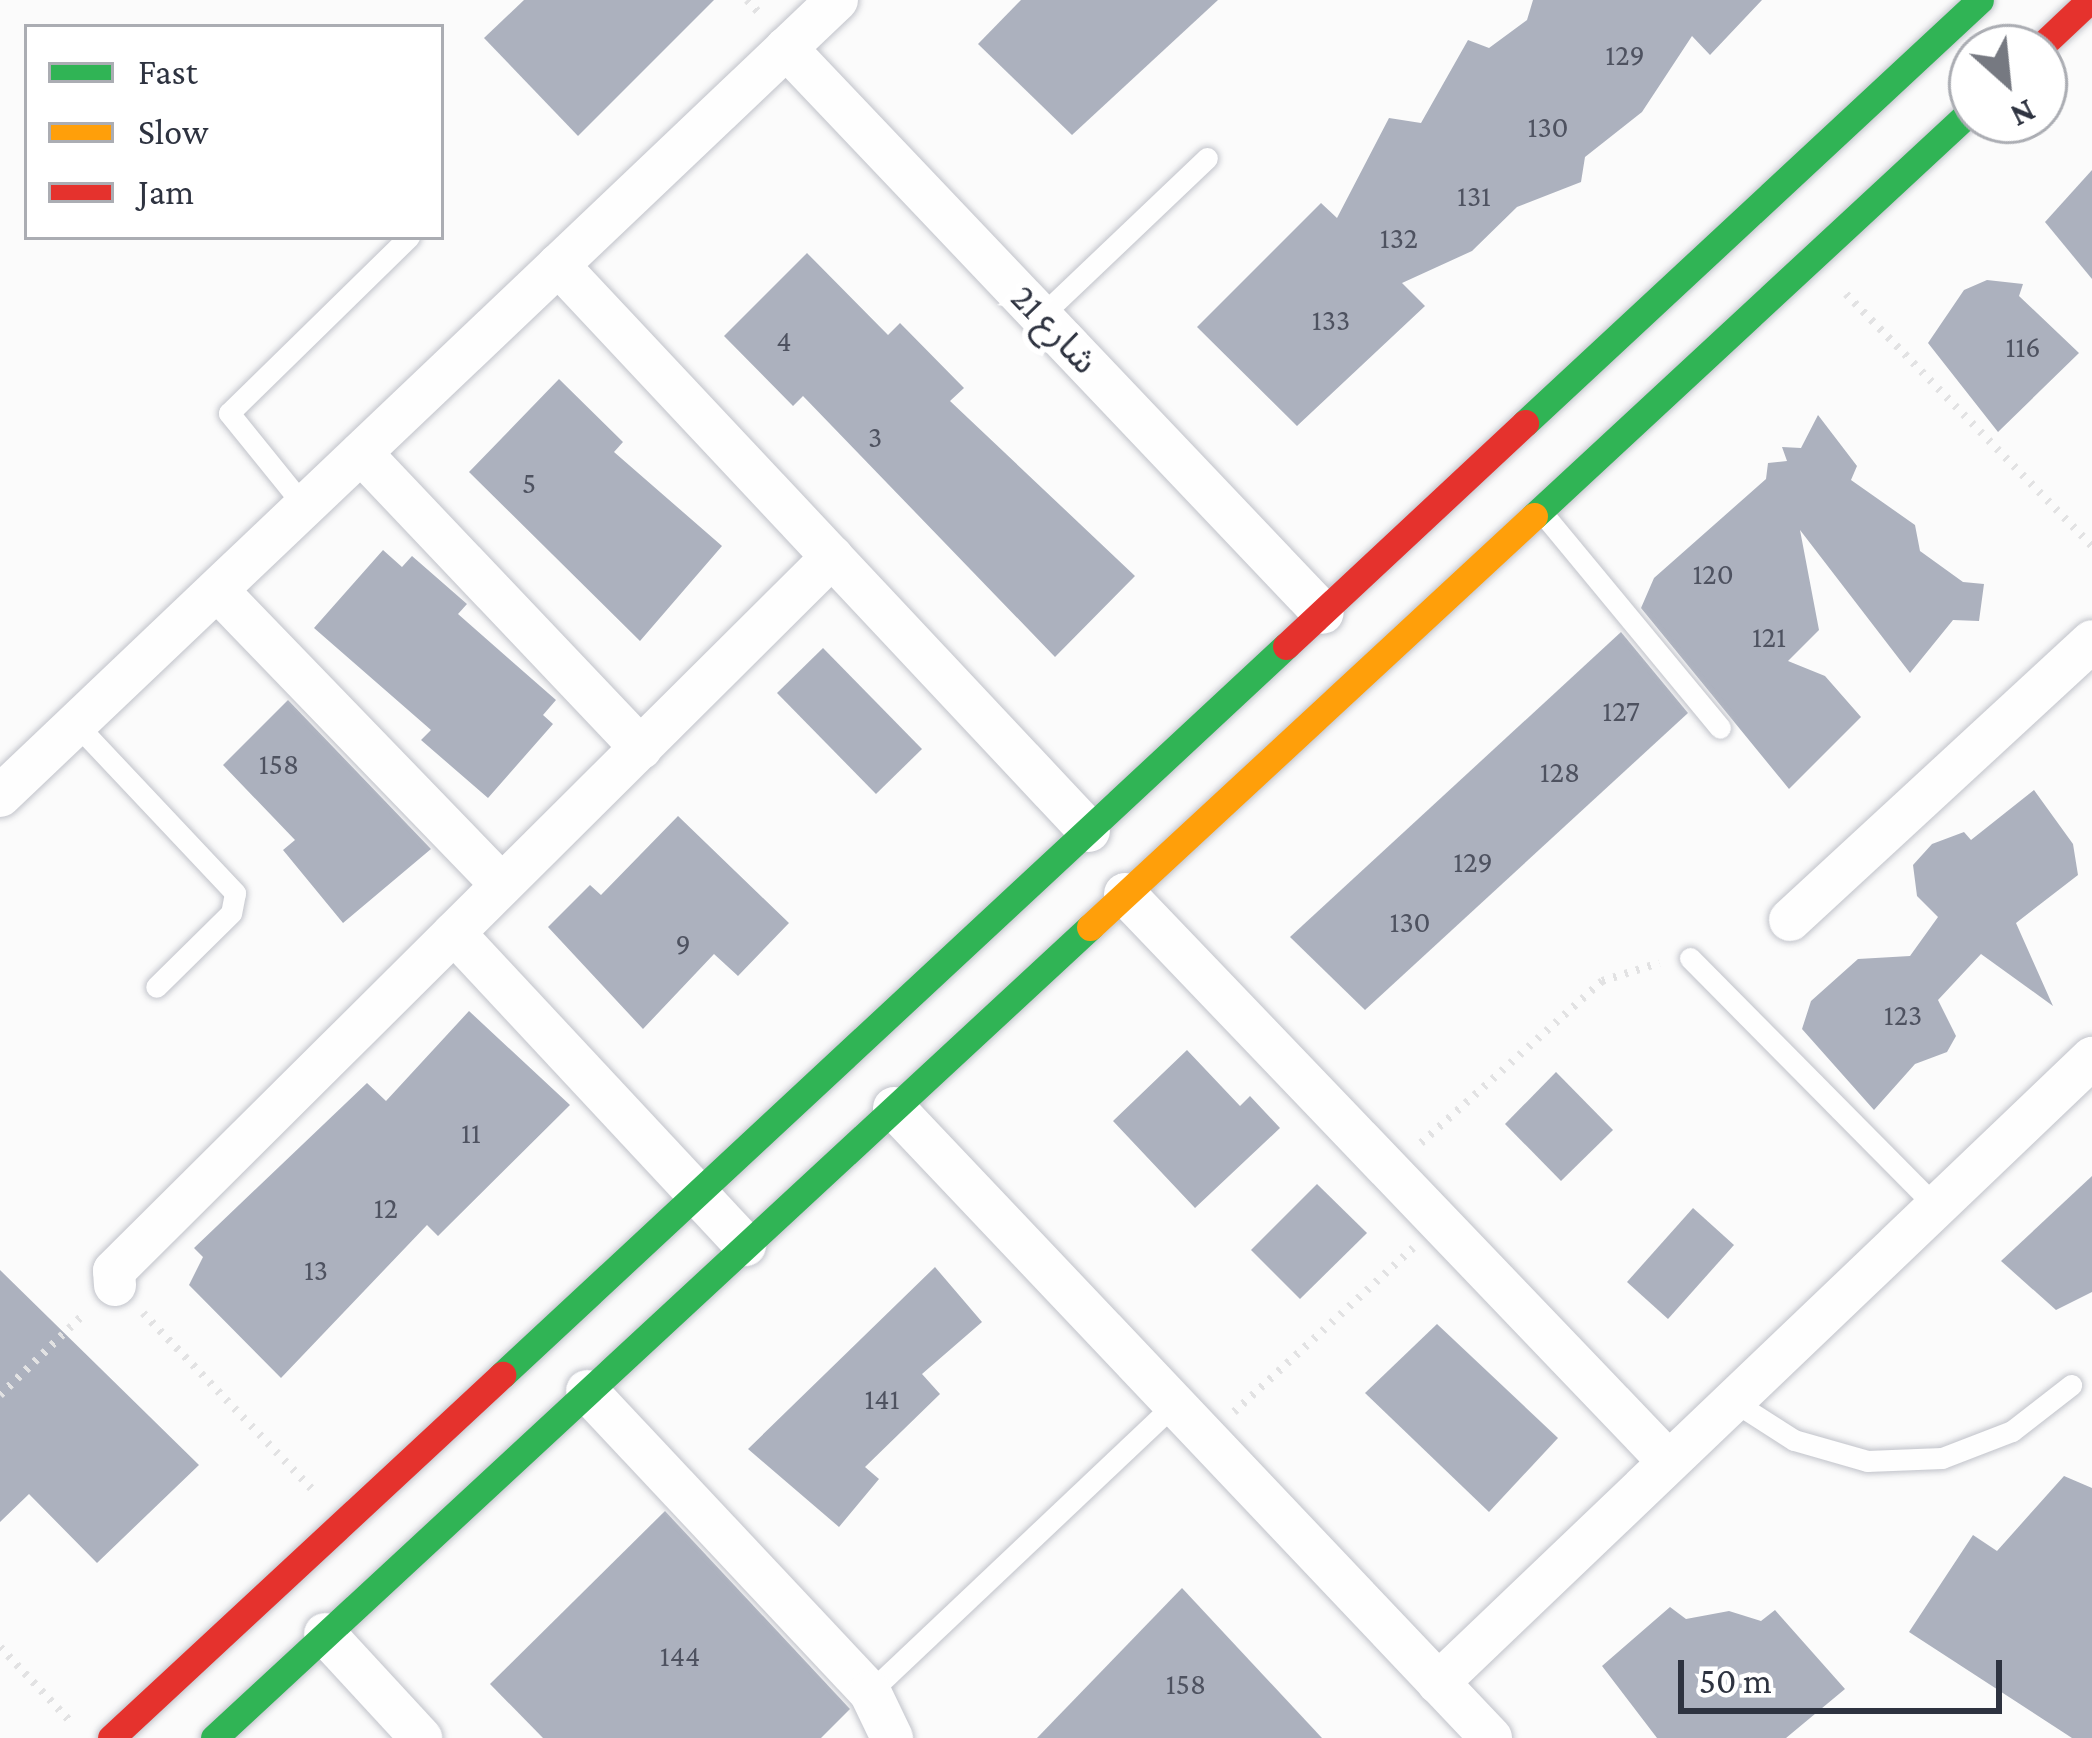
<!DOCTYPE html>
<html>
<head>
<meta charset="utf-8">
<style>
  body { margin:0 }
  #map { position:relative; width:2092px; height:1738px; overflow:hidden; background:#fbfbfb; font-family:"Crimson Pro","Noto Sans Arabic",serif }
  div>[style] { position:absolute }
  [style*='--x'] { left:calc(var(--x)*1px); top:calc(var(--y)*1px); width:calc(var(--w)*1px); rotate:calc(var(--a)*1deg) }
  .building>* { inset:0; background:#acb1be }
  .path>* { height:8px; margin-top:-4px; transform-origin:0; background:repeating-linear-gradient(90deg,#e2e2e3 0 3px,transparent 0 12px) }
  .roads { filter:drop-shadow(0 0 3px #c1c3ca) drop-shadow(0 0 3px #c1c3ca) }
  .lane>* { height:21px; margin:-10.5px; padding:0 10.5px; transform-origin:10.5px; border-radius:10.5px; background:#fefefe }
  .street>* { height:42px; margin:-21px; padding:0 21px; transform-origin:21px; border-radius:21px; background:#fefefe }
  .fast>* { height:27px; margin:-13.5px; padding:0 13.5px; transform-origin:13.5px; border-radius:13.5px; background:#30b455 }
  .slow>* { height:27px; margin:-13.5px; padding:0 13.5px; transform-origin:13.5px; border-radius:13.5px; background:#ff9f0a }
  .jam>* { height:27px; margin:-13.5px; padding:0 13.5px; transform-origin:13.5px; border-radius:13.5px; background:#e5322d }
  span { translate:-50% -50%; white-space:nowrap; text-align:center; line-height:1.15; -webkit-text-stroke:12px #fff; paint-order:stroke }
  .number-label { font-size:30px; color:#4e5260 }
  .number-label span { -webkit-text-stroke-width:0 }
  .street-label { font-size:36px; color:#2e3340 }
  .legend { position:absolute; left:24px; top:24px; width:420px; height:216px; box-sizing:border-box; background:#fff; border:3px solid #abadb3; margin:0; padding:15px 21px; list-style:none; font-size:36px; color:#2e3340 }
  .legend li { display:flex; align-items:center; gap:24px; height:60px }
  .legend b { width:60px; border:3px solid #abadb3 }
  .north { position:absolute; left:1948px; top:24px; width:120px; height:120px; box-sizing:border-box; background:#fff; border:3px solid #abadb3; border-radius:50%; rotate:153deg; font-size:33px; font-weight:700; line-height:48px; text-align:center; color:#2e3340 }
  .north::after { content:''; display:block; margin:auto; width:42px; height:54px; background:#767981; clip-path:polygon(50% 0,100% 100%,50% 72%,0 100%) }
  .scale { position:absolute; left:1678px; top:1660px; width:324px; height:54px; box-sizing:border-box; border:6px solid #2e3340; border-top:0; padding-left:15px; font-size:36px; line-height:42px; white-space:nowrap; color:#2e3340; -webkit-text-stroke:9px #fff; paint-order:stroke }
</style>
</head>
<body>
<div id="map">
  <div class="building">
    <i style="clip-path:polygon(524px 0,714px 0,578px 136px,484px 38px)"></i>
    <i style="clip-path:polygon(1021px 0,1218px 0,1072px 135px,978px 44px)"></i>
    <i style="clip-path:polygon(1533px 0,1762px 0,1710px 55px,1692px 36px,1642px 112px,1585px 157px,1581px 182px,1517px 207px,1472px 251px,1402px 283px,1425px 306px,1297px 426px,1197px 327px,1321px 203px,1337px 218px,1389px 118px,1421px 123px,1468px 40px,1489px 48px,1527px 20px)"></i>
    <i style="clip-path:polygon(2092px 170px,2092px 279px,2045px 222px)"></i>
    <i style="clip-path:polygon(807px 253px,888px 335px,900px 323px,964px 388px,950px 401px,1135px 576px,1055px 657px,803px 396px,793px 406px,724px 336px)"></i>
    <i style="clip-path:polygon(1987px 280px,2023px 284px,2019px 296px,2079px 353px,1998px 432px,1928px 343px,1964px 290px)"></i>
    <i style="clip-path:polygon(559px 379px,623px 442px,614px 452px,722px 546px,640px 641px,469px 472px)"></i>
    <i style="clip-path:polygon(1818px 415px,1857px 466px,1851px 480px,1915px 525px,1920px 551px,1963px 582px,1984px 584px,1979px 621px,1953px 620px,1910px 673px,1800px 530px,1819px 630px,1788px 661px,1825px 676px,1861px 717px,1789px 789px,1641px 608px,1654px 578px,1766px 479px,1768px 463px,1787px 461px,1782px 447px,1801px 448px)"></i>
    <i style="clip-path:polygon(383px 550px,402px 567px,412px 556px,467px 604px,458px 614px,556px 700px,543px 715px,553px 724px,488px 798px,421px 740px,431px 730px,314px 628px)"></i>
    <i style="clip-path:polygon(1621px 632px,1688px 713px,1365px 1010px,1290px 937px)"></i>
    <i style="clip-path:polygon(823px 648px,922px 749px,876px 794px,777px 693px)"></i>
    <i style="clip-path:polygon(288px 700px,431px 849px,343px 923px,283px 850px,295px 840px,223px 765px)"></i>
    <i style="clip-path:polygon(2034px 790px,2073px 844px,2078px 875px,2016px 923px,2053px 1006px,1981px 954px,1938px 1000px,1956px 1036px,1947px 1052px,1915px 1064px,1874px 1110px,1802px 1029px,1811px 1001px,1858px 959px,1910px 956px,1938px 917px,1917px 896px,1913px 865px,1932px 844px,1964px 832px,1971px 840px)"></i>
    <i style="clip-path:polygon(678px 816px,789px 923px,738px 976px,714px 954px,643px 1029px,548px 927px,590px 885px,601px 895px)"></i>
    <i style="clip-path:polygon(469px 1011px,570px 1105px,438px 1236px,427px 1225px,281px 1378px,189px 1285px,203px 1257px,194px 1248px,367px 1083px,386px 1101px)"></i>
    <i style="clip-path:polygon(1187px 1050px,1240px 1106px,1250px 1096px,1280px 1128px,1195px 1208px,1113px 1121px)"></i>
    <i style="clip-path:polygon(1556px 1072px,1613px 1130px,1561px 1181px,1505px 1124px)"></i>
    <i style="clip-path:polygon(2092px 1176px,2092px 1292px,2056px 1310px,2001px 1261px)"></i>
    <i style="clip-path:polygon(1317px 1184px,1367px 1233px,1300px 1299px,1251px 1250px)"></i>
    <i style="clip-path:polygon(1693px 1208px,1734px 1245px,1668px 1319px,1627px 1282px)"></i>
    <i style="clip-path:polygon(935px 1267px,982px 1322px,922px 1374px,940px 1394px,865px 1467px,879px 1479px,839px 1527px,748px 1449px)"></i>
    <i style="clip-path:polygon(0 1270px,199px 1465px,97px 1563px,29px 1494px,0 1522px)"></i>
    <i style="clip-path:polygon(1437px 1324px,1558px 1438px,1489px 1512px,1365px 1393px)"></i>
    <i style="clip-path:polygon(2064px 1476px,2092px 1488px,2092px 1738px,2072px 1738px,1909px 1632px,1973px 1535px,1997px 1551px)"></i>
    <i style="clip-path:polygon(665px 1511px,850px 1709px,821px 1738px,543px 1738px,490px 1684px)"></i>
    <i style="clip-path:polygon(1182px 1588px,1322px 1738px,1037px 1738px)"></i>
    <i style="clip-path:polygon(1670px 1607px,1686px 1619px,1729px 1611px,1761px 1621px,1775px 1610px,1845px 1689px,1786px 1738px,1657px 1738px,1602px 1666px)"></i>
  </div>
  <div class="path">
    <i style="--x:747;--y:0;--w:23;--a:47"></i>
    <i style="--x:1846;--y:294;--w:352;--a:45.7"></i>
    <i style="--x:1421;--y:1143;--w:243;--a:-41.8"></i>
    <i style="--x:1602;--y:981;--w:60;--a:-17.5"></i>
    <i style="--x:143;--y:1313;--w:243;--a:46.2"></i>
    <i style="--x:0;--y:1395;--w:118;--a:-44"></i>
    <i style="--x:1234;--y:1412;--w:243;--a:-42.5"></i>
    <i style="--x:0;--y:1647;--w:100;--a:46.6"></i>
  </div>
  <div class="roads">
    <div class="lane">
      <i style="--x:1041;--y:316;--w:229;--a:-43.6"></i>
      <i style="--x:305;--y:507;--w:121;--a:-129"></i>
      <i style="--x:229;--y:413;--w:252;--a:-44.4"></i>
      <i style="--x:1544;--y:515;--w:276;--a:50.4"></i>
      <i style="--x:76;--y:724;--w:232;--a:46.7"></i>
      <i style="--x:235;--y:893;--w:20;--a:101"></i>
      <i style="--x:231;--y:913;--w:105;--a:135.4"></i>
      <i style="--x:1690;--y:958;--w:350;--a:45.3"></i>
      <i style="--x:1733;--y:1401;--w:72;--a:32.6"></i>
      <i style="--x:1794;--y:1440;--w:76;--a:16"></i>
      <i style="--x:1867;--y:1461;--w:75;--a:-2.3"></i>
      <i style="--x:1942;--y:1458;--w:75;--a:-21.1"></i>
      <i style="--x:2012;--y:1431;--w:75;--a:-37.9"></i>
      <i style="--x:870;--y:1692;--w:416;--a:-43.4"></i>
    </div>
    <div class="street">
      <i style="--x:786;--y:48;--w:779;--a:46.46"></i>
      <i style="--x:558;--y:265;--w:776;--a:46.83"></i>
      <i style="--x:361;--y:453;--w:407;--a:46.5"></i>
      <i style="--x:217;--y:590;--w:410;--a:46"></i>
      <i style="--x:0;--y:796;--w:1155;--a:-43.56"></i>
      <i style="--x:1125;--y:894;--w:786;--a:46.24"></i>
      <i style="--x:1790;--y:920;--w:411;--a:-42.7"></i>
      <i style="--x:454;--y:933;--w:427;--a:47"></i>
      <i style="--x:894;--y:1108;--w:868;--a:46.54"></i>
      <i style="--x:115;--y:1285;--w:14;--a:-94"></i>
      <i style="--x:114;--y:1271;--w:1013;--a:-44.84"></i>
      <i style="--x:587;--y:1391;--w:413;--a:46.8"></i>
      <i style="--x:870;--y:1692;--w:51;--a:64.4"></i>
      <i style="--x:325;--y:1634;--w:142;--a:47.3"></i>
      <i style="--x:1438;--y:1683;--w:905;--a:-43.7"></i>
    </div>
    <div class="fast">
      <i style="--x:1525;--y:423;--w:621;--a:-42.91"></i>
      <i style="--x:1534;--y:516;--w:597;--a:-42.83"></i>
      <i style="--x:502;--y:1375;--w:1071;--a:-42.92"></i>
      <i style="--x:214;--y:1738;--w:1194;--a:-42.79"></i>
    </div>
    <div class="slow">
      <i style="--x:1090;--y:927;--w:605;--a:-42.79"></i>
    </div>
    <div class="jam">
      <i style="--x:2039;--y:48;--w:70;--a:-43.3"></i>
      <i style="--x:1286;--y:646;--w:327;--a:-43"></i>
      <i style="--x:111;--y:1738;--w:534;--a:-42.87"></i>
    </div>
  </div>
  <div class="number-label">
    <span style="left:1625px;top:55px">129</span>
    <span style="left:1548px;top:127px">130</span>
    <span style="left:1474px;top:196px">131</span>
    <span style="left:1399px;top:238px">132</span>
    <span style="left:1331px;top:320px">133</span>
    <span style="left:784px;top:341px">4</span>
    <span style="left:2023px;top:347px">116</span>
    <span style="left:875px;top:437px">3</span>
    <span style="left:529px;top:483px">5</span>
    <span style="left:1713px;top:574px">120</span>
    <span style="left:1769px;top:637px">121</span>
    <span style="left:1621px;top:711px">127</span>
    <span style="left:279px;top:764px">158</span>
    <span style="left:1560px;top:772px">128</span>
    <span style="left:1473px;top:862px">129</span>
    <span style="left:1410px;top:922px">130</span>
    <span style="left:683px;top:944px">9</span>
    <span style="left:1903px;top:1015px">123</span>
    <span style="left:471px;top:1133px">11</span>
    <span style="left:386px;top:1208px">12</span>
    <span style="left:316px;top:1270px">13</span>
    <span style="left:882px;top:1399px">141</span>
    <span style="left:680px;top:1656px">144</span>
    <span style="left:1186px;top:1684px">158</span>
  </div>
  <div class="street-label">
    <span style="left:1054px;top:330px;rotate:46deg">شارع 21</span>
  </div>
  <ul class="legend">
  <li><b style="height:15px;background:#30b455"></b>Fast</li>
  <li><b style="height:15px;background:#ff9f0a"></b>Slow</li>
  <li><b style="height:15px;background:#e5322d"></b>Jam</li>
  </ul>
  <div class="north">N</div>
  <div class="scale">50 m</div>
</div>
</body>
</html>
